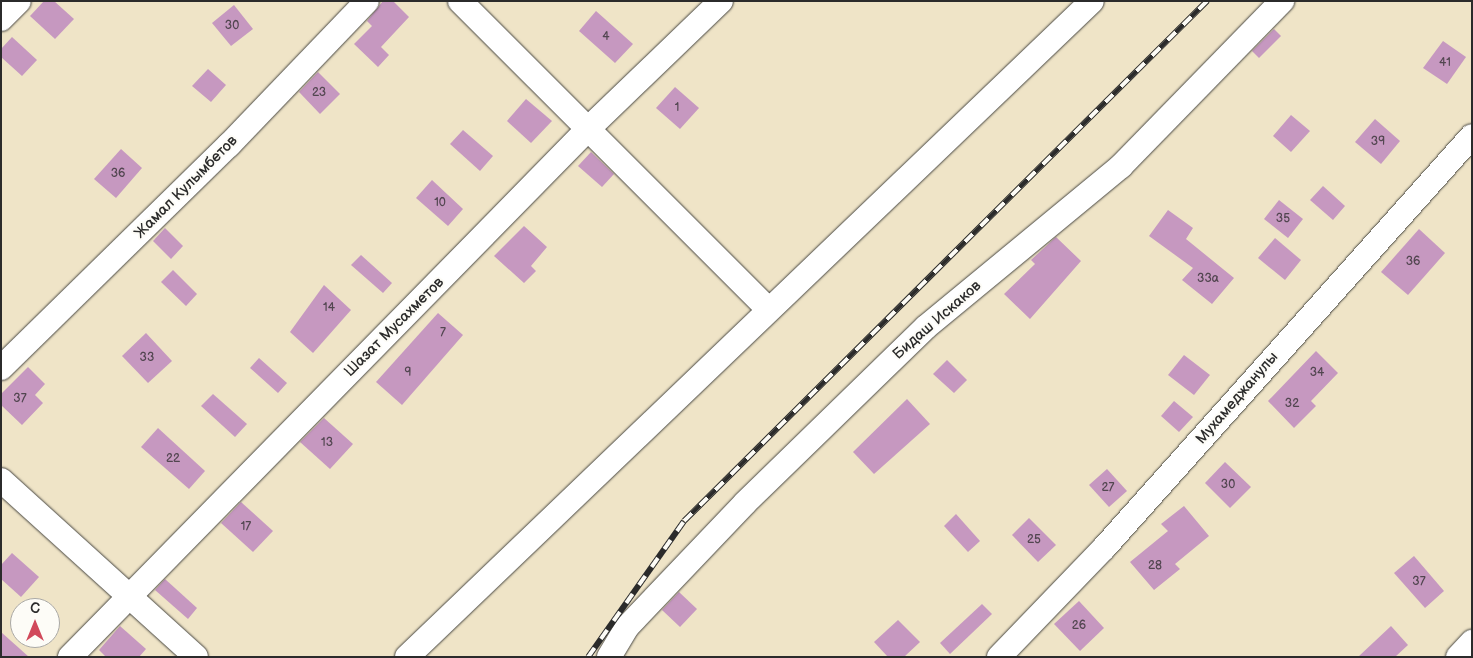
<!DOCTYPE html>
<html>
<head>
<meta charset="utf-8">
<style>
  body { margin:0 }
  #map { position:relative; width:1473px; height:658px; overflow:hidden; background:#efe4c7; font-family:"Balsamiq Sans",sans-serif }
  div>[style] { position:absolute }
  [style*='--x'] { left:calc(var(--x)*1px); top:calc(var(--y)*1px); width:calc(var(--w)*1px); rotate:calc(var(--a)*1deg) }
  .building>* { inset:0; background:#c698c0 }
  .roads { filter:drop-shadow(0 0 1px #484742) drop-shadow(0 0 1px #484742) }
  .minor>* { height:24px; margin:-12px; padding:0 12px; transform-origin:12px; border-radius:12px; background:#fff }
  .rail>* { height:5.5px; margin-top:-2.75px; transform-origin:0; background:repeating-linear-gradient(90deg,#fdfcf7 0 11px,#2b2b2b 0 22px); box-sizing:border-box; border-block:1px solid #2b2b2b }
  span { translate:-50% -50%; white-space:nowrap; text-align:center; line-height:1.15; -webkit-text-stroke:4px #fdfcf7; paint-order:stroke }
  .number-label { font-size:12px; color:#524650 }
  .number-label span { -webkit-text-stroke-width:0 }
  .street-label { font-size:15px; color:#2b2b2b }
  .frame { position:absolute; inset:0; border:2px solid #2b2b2b; pointer-events:none }
  .north { position:absolute; left:10px; top:598px; width:50px; height:50px; box-sizing:border-box; background:#fdfcf7; border:1px solid #a9a8a5; border-radius:50%; rotate:0deg; font-size:14px; font-weight:700; line-height:20px; text-align:center; color:#2b2b2b }
  .north::after { content:''; display:block; margin:auto; width:18px; height:22px; background:#d1495b; clip-path:polygon(50% 0,100% 100%,50% 72%,0 100%) }
</style>
</head>
<body>
<div id="map">
  <div class="building">
    <i style="clip-path:polygon(44px 1px,54px 1px,74px 19px,55px 39px,30px 16px)"></i>
    <i style="clip-path:polygon(383px 1px,393px 1px,409px 17px,381px 47px,389px 55px,378px 67px,354px 44px,372px 26px,367px 21px)"></i>
    <i style="clip-path:polygon(234px 5px,253px 29px,231px 46px,212px 23px)"></i>
    <i style="clip-path:polygon(596px 11px,633px 44px,615px 63px,579px 31px)"></i>
    <i style="clip-path:polygon(1274px 29px,1281px 36px,1259px 58px,1252px 51px)"></i>
    <i style="clip-path:polygon(12px 37px,37px 60px,22px 76px,1px 57px,1px 49px)"></i>
    <i style="clip-path:polygon(1443px 41px,1466px 57px,1447px 84px,1423px 68px)"></i>
    <i style="clip-path:polygon(208px 69px,226px 85px,211px 102px,192px 86px)"></i>
    <i style="clip-path:polygon(318px 72px,340px 94px,320px 114px,299px 92px)"></i>
    <i style="clip-path:polygon(675px 87px,699px 108px,680px 129px,656px 108px)"></i>
    <i style="clip-path:polygon(526px 99px,552px 121px,531px 143px,507px 121px)"></i>
    <i style="clip-path:polygon(1291px 115px,1310px 131px,1291px 152px,1273px 136px)"></i>
    <i style="clip-path:polygon(1375px 119px,1400px 141px,1381px 164px,1355px 142px)"></i>
    <i style="clip-path:polygon(463px 130px,493px 156px,480px 171px,450px 144px)"></i>
    <i style="clip-path:polygon(121px 149px,142px 168px,116px 198px,94px 179px)"></i>
    <i style="clip-path:polygon(591px 152px,614px 174px,602px 187px,578px 166px)"></i>
    <i style="clip-path:polygon(432px 180px,463px 209px,448px 226px,416px 198px)"></i>
    <i style="clip-path:polygon(1323px 186px,1345px 206px,1333px 220px,1310px 200px)"></i>
    <i style="clip-path:polygon(1279px 200px,1303px 219px,1288px 238px,1264px 219px)"></i>
    <i style="clip-path:polygon(1168px 210px,1193px 228px,1186px 239px,1234px 278px,1212px 304px,1182px 280px,1193px 268px,1149px 236px)"></i>
    <i style="clip-path:polygon(524px 226px,547px 247px,531px 266px,536px 271px,524px 283px,494px 256px)"></i>
    <i style="clip-path:polygon(165px 228px,183px 246px,171px 259px,153px 241px)"></i>
    <i style="clip-path:polygon(1419px 229px,1445px 253px,1408px 295px,1381px 272px)"></i>
    <i style="clip-path:polygon(1056px 237px,1081px 261px,1030px 319px,1004px 294px,1035px 264px,1031px 260px)"></i>
    <i style="clip-path:polygon(1275px 238px,1301px 260px,1285px 280px,1258px 258px)"></i>
    <i style="clip-path:polygon(361px 255px,392px 283px,383px 293px,351px 265px)"></i>
    <i style="clip-path:polygon(173px 270px,197px 294px,186px 306px,161px 282px)"></i>
    <i style="clip-path:polygon(324px 285px,351px 310px,313px 353px,290px 332px)"></i>
    <i style="clip-path:polygon(438px 313px,463px 335px,402px 405px,376px 382px)"></i>
    <i style="clip-path:polygon(146px 333px,172px 361px,148px 383px,122px 356px)"></i>
    <i style="clip-path:polygon(1316px 351px,1338px 373px,1311px 401px,1316px 406px,1294px 428px,1268px 401px)"></i>
    <i style="clip-path:polygon(1184px 355px,1210px 375px,1194px 395px,1168px 375px)"></i>
    <i style="clip-path:polygon(259px 358px,287px 383px,278px 393px,250px 368px)"></i>
    <i style="clip-path:polygon(947px 360px,967px 380px,954px 393px,933px 374px)"></i>
    <i style="clip-path:polygon(28px 367px,45px 384px,35px 395px,43px 403px,22px 425px,1px 405px,1px 394px)"></i>
    <i style="clip-path:polygon(213px 394px,247px 424px,235px 437px,201px 406px)"></i>
    <i style="clip-path:polygon(907px 399px,930px 424px,874px 474px,853px 452px)"></i>
    <i style="clip-path:polygon(1174px 401px,1193px 417px,1179px 432px,1161px 416px)"></i>
    <i style="clip-path:polygon(324px 418px,353px 444px,330px 469px,300px 442px)"></i>
    <i style="clip-path:polygon(158px 428px,205px 471px,189px 489px,141px 447px)"></i>
    <i style="clip-path:polygon(1225px 462px,1251px 487px,1230px 508px,1205px 483px)"></i>
    <i style="clip-path:polygon(1107px 469px,1127px 491px,1109px 507px,1089px 485px)"></i>
    <i style="clip-path:polygon(241px 502px,273px 531px,253px 552px,221px 523px)"></i>
    <i style="clip-path:polygon(1184px 506px,1209px 536px,1175px 564px,1180px 569px,1154px 590px,1130px 562px,1168px 531px,1161px 524px)"></i>
    <i style="clip-path:polygon(956px 514px,980px 541px,968px 552px,944px 526px)"></i>
    <i style="clip-path:polygon(1029px 518px,1056px 545px,1038px 562px,1012px 535px)"></i>
    <i style="clip-path:polygon(12px 553px,39px 577px,21px 597px,1px 579px,1px 565px)"></i>
    <i style="clip-path:polygon(1414px 556px,1444px 591px,1425px 608px,1394px 573px)"></i>
    <i style="clip-path:polygon(165px 579px,197px 608px,188px 619px,155px 590px)"></i>
    <i style="clip-path:polygon(679px 592px,697px 609px,680px 627px,662px 610px)"></i>
    <i style="clip-path:polygon(1079px 601px,1104px 628px,1080px 651px,1054px 624px)"></i>
    <i style="clip-path:polygon(982px 604px,992px 614px,950px 654px,940px 643px)"></i>
    <i style="clip-path:polygon(898px 620px,920px 642px,904px 657px,888px 657px,874px 642px)"></i>
    <i style="clip-path:polygon(120px 626px,146px 649px,139px 657px,106px 657px,99px 650px)"></i>
    <i style="clip-path:polygon(1391px 626px,1408px 645px,1395px 657px,1358px 657px)"></i>
    <i style="clip-path:polygon(1px 632px,29px 657px,1px 657px)"></i>
  </div>
  <div class="roads">
    <div class="minor">
      <i style="--x:460;--y:1;--w:436;--a:45"></i>
      <i style="--x:1;--y:19;--w:25;--a:-45"></i>
      <i style="--x:1;--y:368;--w:319;--a:-44.4"></i>
      <i style="--x:229;--y:145;--w:199;--a:-46.2"></i>
      <i style="--x:1;--y:480;--w:263;--a:42.2"></i>
      <i style="--x:70;--y:657;--w:741;--a:-45.55"></i>
      <i style="--x:589;--y:128;--w:183;--a:-43.9"></i>
      <i style="--x:407;--y:657;--w:948;--a:-43.76"></i>
      <i style="--x:609;--y:657;--w:35;--a:-59"></i>
      <i style="--x:627;--y:627;--w:171;--a:-46.4"></i>
      <i style="--x:745;--y:503;--w:252;--a:-44.2"></i>
      <i style="--x:926;--y:327;--w:253;--a:-39.5"></i>
      <i style="--x:1121;--y:166;--w:231;--a:-45.7"></i>
      <i style="--x:999;--y:657;--w:151;--a:-46.1"></i>
      <i style="--x:1104;--y:548;--w:552;--a:-48.23"></i>
      <i style="--x:1458;--y:657;--w:21;--a:-47"></i>
    </div>
  </div>
  <div class="rail">
    <i style="--x:588;--y:657;--w:166;--a:-54.8"></i>
    <i style="--x:684;--y:521;--w:738;--a:-44.84"></i>
  </div>
  <div class="number-label">
    <span style="left:232px;top:26px">30</span>
    <span style="left:606px;top:37px">4</span>
    <span style="left:1445px;top:63px">41</span>
    <span style="left:319px;top:93px">23</span>
    <span style="left:677px;top:108px">1</span>
    <span style="left:1378px;top:142px">39</span>
    <span style="left:118px;top:174px">36</span>
    <span style="left:440px;top:203px">10</span>
    <span style="left:1283px;top:219px">35</span>
    <span style="left:1413px;top:262px">36</span>
    <span style="left:1208px;top:279px">33а</span>
    <span style="left:329px;top:308px">14</span>
    <span style="left:443px;top:333px">7</span>
    <span style="left:147px;top:358px">33</span>
    <span style="left:408px;top:373px">9</span>
    <span style="left:1317px;top:373px">34</span>
    <span style="left:20px;top:399px">37</span>
    <span style="left:1292px;top:404px">32</span>
    <span style="left:327px;top:443px">13</span>
    <span style="left:173px;top:459px">22</span>
    <span style="left:1228px;top:485px">30</span>
    <span style="left:1108px;top:488px">27</span>
    <span style="left:246px;top:527px">17</span>
    <span style="left:1034px;top:540px">25</span>
    <span style="left:1155px;top:566px">28</span>
    <span style="left:1419px;top:582px">37</span>
    <span style="left:1079px;top:626px">26</span>
  </div>
  <div class="street-label">
    <span style="left:186px;top:187px;rotate:-45deg">Жамал Кулымбетов</span>
    <span style="left:937px;top:320px;rotate:-41deg">Бидаш Искаков</span>
    <span style="left:394px;top:327px;rotate:-45deg">Шазат Мусахметов</span>
    <span style="left:1237px;top:398px;rotate:-49deg">Мухамеджанулы</span>
  </div>
  <div class="frame"></div>
  <div class="north">С</div>
</div>
</body>
</html>
